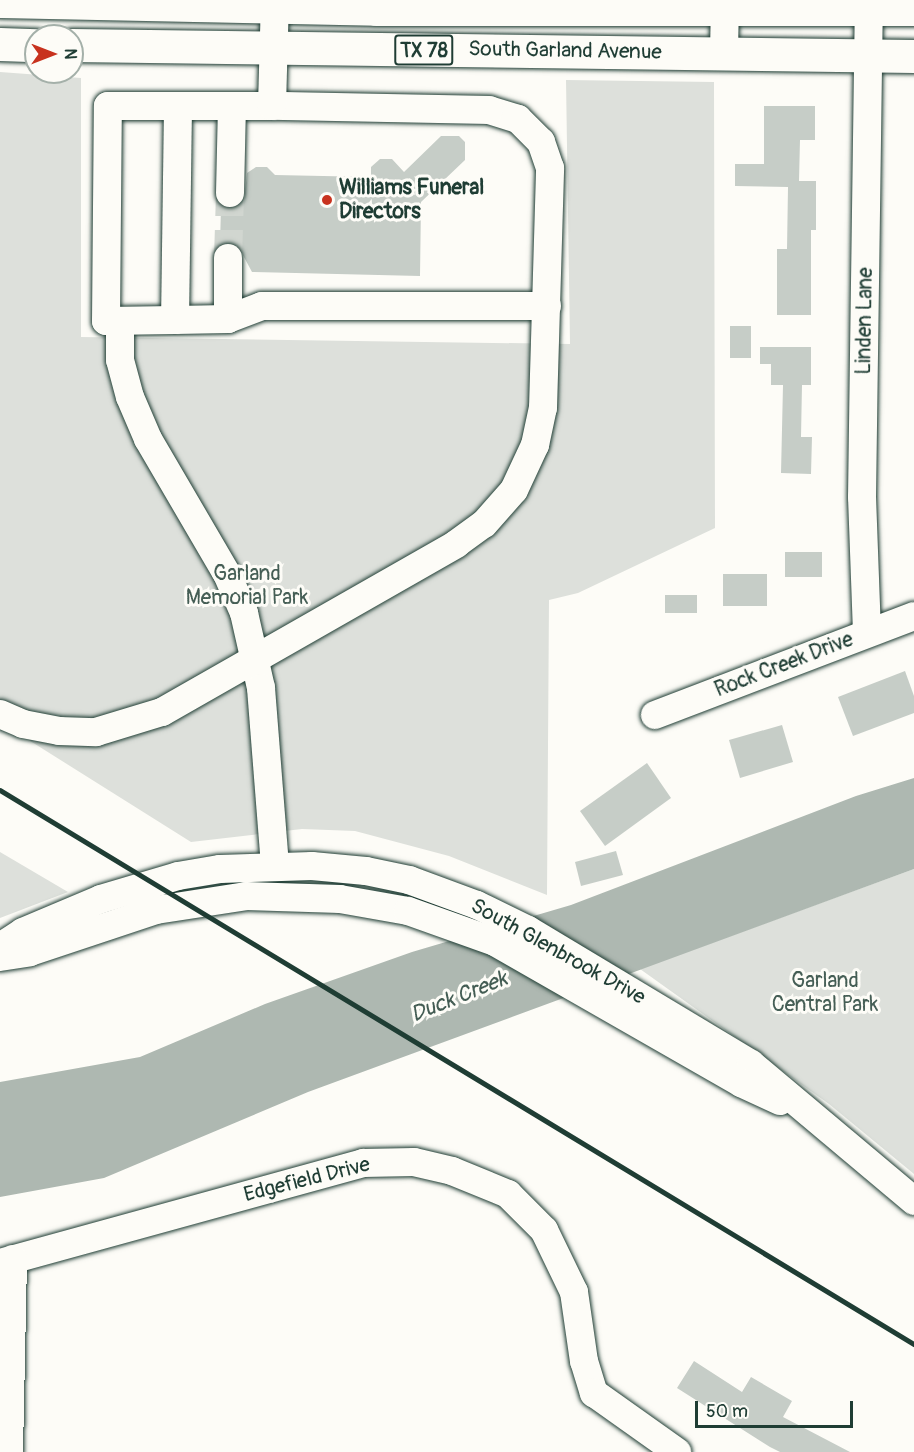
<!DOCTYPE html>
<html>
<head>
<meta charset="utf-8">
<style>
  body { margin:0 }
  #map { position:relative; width:914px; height:1452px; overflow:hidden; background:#fdfcf7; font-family:Pangolin,sans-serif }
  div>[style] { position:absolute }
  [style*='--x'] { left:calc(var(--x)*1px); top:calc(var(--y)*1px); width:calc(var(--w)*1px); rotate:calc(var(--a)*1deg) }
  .green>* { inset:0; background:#dde0db }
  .water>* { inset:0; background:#aeb8b1 }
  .building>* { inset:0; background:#c6cdc7 }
  .minor-tunnel>* { height:28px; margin-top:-14px; transform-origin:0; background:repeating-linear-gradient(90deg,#d1d6d0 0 28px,transparent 0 42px) }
  .roads { filter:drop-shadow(0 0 2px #1f3d34) drop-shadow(0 0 2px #1f3d34) }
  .minor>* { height:28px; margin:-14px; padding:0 14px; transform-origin:14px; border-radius:14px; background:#fdfcf7 }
  .major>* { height:33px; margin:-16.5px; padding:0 16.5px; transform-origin:16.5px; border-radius:16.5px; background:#fdfcf7 }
  .rail>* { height:4.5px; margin:-2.25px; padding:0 2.25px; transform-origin:2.25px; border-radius:2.25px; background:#1f3d34 }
  .dots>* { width:16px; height:16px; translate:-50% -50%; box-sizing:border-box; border:3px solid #fdfcf7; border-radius:50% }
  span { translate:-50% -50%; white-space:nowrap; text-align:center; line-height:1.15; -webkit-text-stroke:6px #fdfcf7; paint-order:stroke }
  .shield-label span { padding:2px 4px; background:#fdfcf7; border:2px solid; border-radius:4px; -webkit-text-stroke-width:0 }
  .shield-label { font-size:20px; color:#1f3d34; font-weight:700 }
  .street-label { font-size:21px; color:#1f3d34 }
  .poi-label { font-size:21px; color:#1f3d34; font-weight:700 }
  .left { translate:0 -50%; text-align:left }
  .park-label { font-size:21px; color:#455e55 }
  .water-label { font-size:22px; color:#435c53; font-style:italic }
  .north { position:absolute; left:24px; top:24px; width:60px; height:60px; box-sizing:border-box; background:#fdfcf7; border:2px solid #a4b0a9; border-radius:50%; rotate:90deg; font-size:16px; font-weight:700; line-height:24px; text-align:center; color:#1f3d34 }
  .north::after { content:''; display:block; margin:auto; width:21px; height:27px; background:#c8321e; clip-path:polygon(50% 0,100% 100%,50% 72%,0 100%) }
  .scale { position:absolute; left:695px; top:1401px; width:158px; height:27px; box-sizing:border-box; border:3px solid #1f3d34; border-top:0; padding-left:8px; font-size:18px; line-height:21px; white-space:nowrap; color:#1f3d34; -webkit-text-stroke:4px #fdfcf7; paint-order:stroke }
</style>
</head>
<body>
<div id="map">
  <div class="green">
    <i style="clip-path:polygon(0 72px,81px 78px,81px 337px,570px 344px,566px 80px,714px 82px,715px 528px,578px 593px,549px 600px,547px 895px,449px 856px,355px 831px,302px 829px,191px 842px,0 722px)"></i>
    <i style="clip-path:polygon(0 852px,68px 892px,0 918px)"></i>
    <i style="clip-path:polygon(914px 869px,914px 1174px,829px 1104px,640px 969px)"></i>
  </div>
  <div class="water">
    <i style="clip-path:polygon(914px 778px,914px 869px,308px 1092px,104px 1178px,0 1197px,0 1082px,140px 1057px,265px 1004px,412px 952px,571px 905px,856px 796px)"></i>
  </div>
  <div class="building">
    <i style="clip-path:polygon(764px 106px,815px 106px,815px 140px,800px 140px,799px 181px,816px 181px,816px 230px,811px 230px,811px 315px,777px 315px,777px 249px,787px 249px,788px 187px,735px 186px,735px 164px,764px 164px)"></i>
    <i style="clip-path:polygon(441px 136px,459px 136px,465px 142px,465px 160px,421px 202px,420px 276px,252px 272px,237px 244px,220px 244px,221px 207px,230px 209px,244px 202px,247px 173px,256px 167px,267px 167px,275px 175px,371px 177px,371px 167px,380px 159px,392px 159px,404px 172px)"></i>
    <i style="clip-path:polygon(730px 326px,751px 326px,751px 358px,730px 358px)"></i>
    <i style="clip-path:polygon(760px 347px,811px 347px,811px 385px,802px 385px,801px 437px,812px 437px,811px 474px,781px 473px,783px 385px,771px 385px,771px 364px,760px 364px)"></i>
    <i style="clip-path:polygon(785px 552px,822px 552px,822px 577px,785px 577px)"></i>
    <i style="clip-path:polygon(723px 574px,767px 574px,767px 606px,723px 606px)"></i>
    <i style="clip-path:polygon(665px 595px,697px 595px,697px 613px,665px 613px)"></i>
    <i style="clip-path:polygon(905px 671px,914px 696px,914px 713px,853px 736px,838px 697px)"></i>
    <i style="clip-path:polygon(782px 725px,793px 762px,740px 778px,729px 740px)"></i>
    <i style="clip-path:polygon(647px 763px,671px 798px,605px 846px,580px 811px)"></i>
    <i style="clip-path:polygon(616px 851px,623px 875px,581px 886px,575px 862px)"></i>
    <i style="clip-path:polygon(694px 1361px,742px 1392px,751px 1377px,792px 1401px,783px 1417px,850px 1452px,780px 1452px,770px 1447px,677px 1388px)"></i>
  </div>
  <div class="minor-tunnel">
    <i style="--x:228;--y:258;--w:65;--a:-88.2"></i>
  </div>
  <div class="roads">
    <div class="minor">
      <i style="--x:724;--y:53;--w:53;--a:-88.9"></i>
      <i style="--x:178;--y:107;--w:213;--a:90.8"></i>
      <i style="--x:175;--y:320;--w:69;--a:179.2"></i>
      <i style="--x:106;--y:321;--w:215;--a:-89.5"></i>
      <i style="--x:108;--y:106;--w:164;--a:0"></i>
      <i style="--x:230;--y:193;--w:86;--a:-88.7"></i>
      <i style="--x:228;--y:319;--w:36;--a:-21"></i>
      <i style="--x:262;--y:306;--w:285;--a:0"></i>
      <i style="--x:175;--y:320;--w:53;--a:-1.1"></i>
      <i style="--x:228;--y:319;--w:61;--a:-90"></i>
      <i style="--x:120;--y:321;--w:39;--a:90"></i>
      <i style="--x:120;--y:360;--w:38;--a:75"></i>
      <i style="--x:130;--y:397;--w:46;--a:66.8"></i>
      <i style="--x:148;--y:439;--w:156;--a:59.7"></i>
      <i style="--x:227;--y:574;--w:43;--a:66.4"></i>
      <i style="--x:244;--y:613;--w:77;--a:77.2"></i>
      <i style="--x:261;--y:688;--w:178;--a:85.5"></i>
      <i style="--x:867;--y:633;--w:136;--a:-92.1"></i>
      <i style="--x:862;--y:497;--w:488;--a:-89.2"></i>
      <i style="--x:0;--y:714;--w:25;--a:23"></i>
      <i style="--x:23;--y:724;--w:37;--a:11"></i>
      <i style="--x:59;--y:731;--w:37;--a:2"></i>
      <i style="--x:96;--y:732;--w:69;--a:-16.9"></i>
      <i style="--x:162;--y:712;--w:339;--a:-29.7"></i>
      <i style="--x:456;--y:544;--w:34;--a:-36"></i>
      <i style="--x:484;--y:524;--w:45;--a:-48.6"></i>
      <i style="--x:514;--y:490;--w:50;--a:-65"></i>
      <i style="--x:535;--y:445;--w:38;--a:-78"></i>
      <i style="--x:543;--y:408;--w:240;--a:-88.3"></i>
      <i style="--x:550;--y:168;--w:28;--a:-109"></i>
      <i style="--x:541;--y:142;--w:33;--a:-135"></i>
      <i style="--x:518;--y:119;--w:30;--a:-163"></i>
      <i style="--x:489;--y:110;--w:217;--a:-178.9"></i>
      <i style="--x:272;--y:106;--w:106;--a:-88.4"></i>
      <i style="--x:655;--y:715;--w:277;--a:-20.9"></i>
      <i style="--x:0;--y:947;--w:27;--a:-33"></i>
      <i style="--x:23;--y:932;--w:85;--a:-22.9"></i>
      <i style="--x:101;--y:899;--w:80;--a:-16.6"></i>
      <i style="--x:178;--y:876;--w:43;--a:-9.5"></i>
      <i style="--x:220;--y:869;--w:92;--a:-1.9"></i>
      <i style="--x:312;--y:866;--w:54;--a:5.3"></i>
      <i style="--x:366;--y:871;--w:44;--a:11.8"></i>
      <i style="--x:409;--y:880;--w:72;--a:20.2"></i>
      <i style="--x:477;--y:905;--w:57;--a:26.1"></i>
      <i style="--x:528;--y:930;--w:260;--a:31"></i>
      <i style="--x:751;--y:1064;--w:213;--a:40"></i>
      <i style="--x:0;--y:957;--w:30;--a:-9"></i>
      <i style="--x:30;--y:952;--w:133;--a:-18.4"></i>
      <i style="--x:156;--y:910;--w:91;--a:-8.8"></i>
      <i style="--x:246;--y:896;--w:94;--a:1.8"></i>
      <i style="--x:340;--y:899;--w:69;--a:10"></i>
      <i style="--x:408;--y:911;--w:92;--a:19.6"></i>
      <i style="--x:495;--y:942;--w:284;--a:29.8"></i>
      <i style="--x:741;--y:1083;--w:43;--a:24.8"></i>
      <i style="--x:0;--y:1263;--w:377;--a:-15.4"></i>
      <i style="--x:363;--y:1163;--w:51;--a:-1.1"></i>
      <i style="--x:414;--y:1162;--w:39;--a:13"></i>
      <i style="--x:452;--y:1171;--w:61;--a:22.3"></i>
      <i style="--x:508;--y:1194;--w:51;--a:45"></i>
      <i style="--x:544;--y:1230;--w:69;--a:64.2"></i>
      <i style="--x:574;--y:1292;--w:70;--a:81.8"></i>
      <i style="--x:584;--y:1361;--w:34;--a:73"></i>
      <i style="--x:594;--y:1393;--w:102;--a:35.4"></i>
      <i style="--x:9;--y:1452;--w:193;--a:-88.8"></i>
    </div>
    <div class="major">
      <i style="--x:0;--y:1;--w:376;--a:1.2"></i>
      <i style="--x:376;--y:9;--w:538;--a:0"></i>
      <i style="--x:0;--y:44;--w:36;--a:2"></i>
      <i style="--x:72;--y:45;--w:842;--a:0.75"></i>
    </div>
  </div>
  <div class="rail">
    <i style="--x:0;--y:790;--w:1069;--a:31.22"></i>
  </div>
  <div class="dots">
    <i style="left:327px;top:200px;background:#c8321e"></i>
  </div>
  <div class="shield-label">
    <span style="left:424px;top:50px">TX 78</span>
  </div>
  <div class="street-label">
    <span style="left:565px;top:51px;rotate:1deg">South Garland Avenue</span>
    <span style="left:865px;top:321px;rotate:-89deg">Linden Lane</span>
    <span style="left:784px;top:665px;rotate:-21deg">Rock Creek Drive</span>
    <span style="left:558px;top:952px;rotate:29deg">South Glenbrook Drive</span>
    <span style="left:307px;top:1180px;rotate:-14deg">Edgefield Drive</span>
  </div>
  <div class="poi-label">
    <span class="left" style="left:339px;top:200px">Williams Funeral<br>Directors</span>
  </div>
  <div class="park-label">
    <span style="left:247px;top:586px">Garland<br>Memorial Park</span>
    <span style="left:825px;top:993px">Garland<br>Central Park</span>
  </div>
  <div class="water-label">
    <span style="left:459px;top:997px;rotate:-22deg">Duck Creek</span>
  </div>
  <div class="north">N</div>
  <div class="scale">50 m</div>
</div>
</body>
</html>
